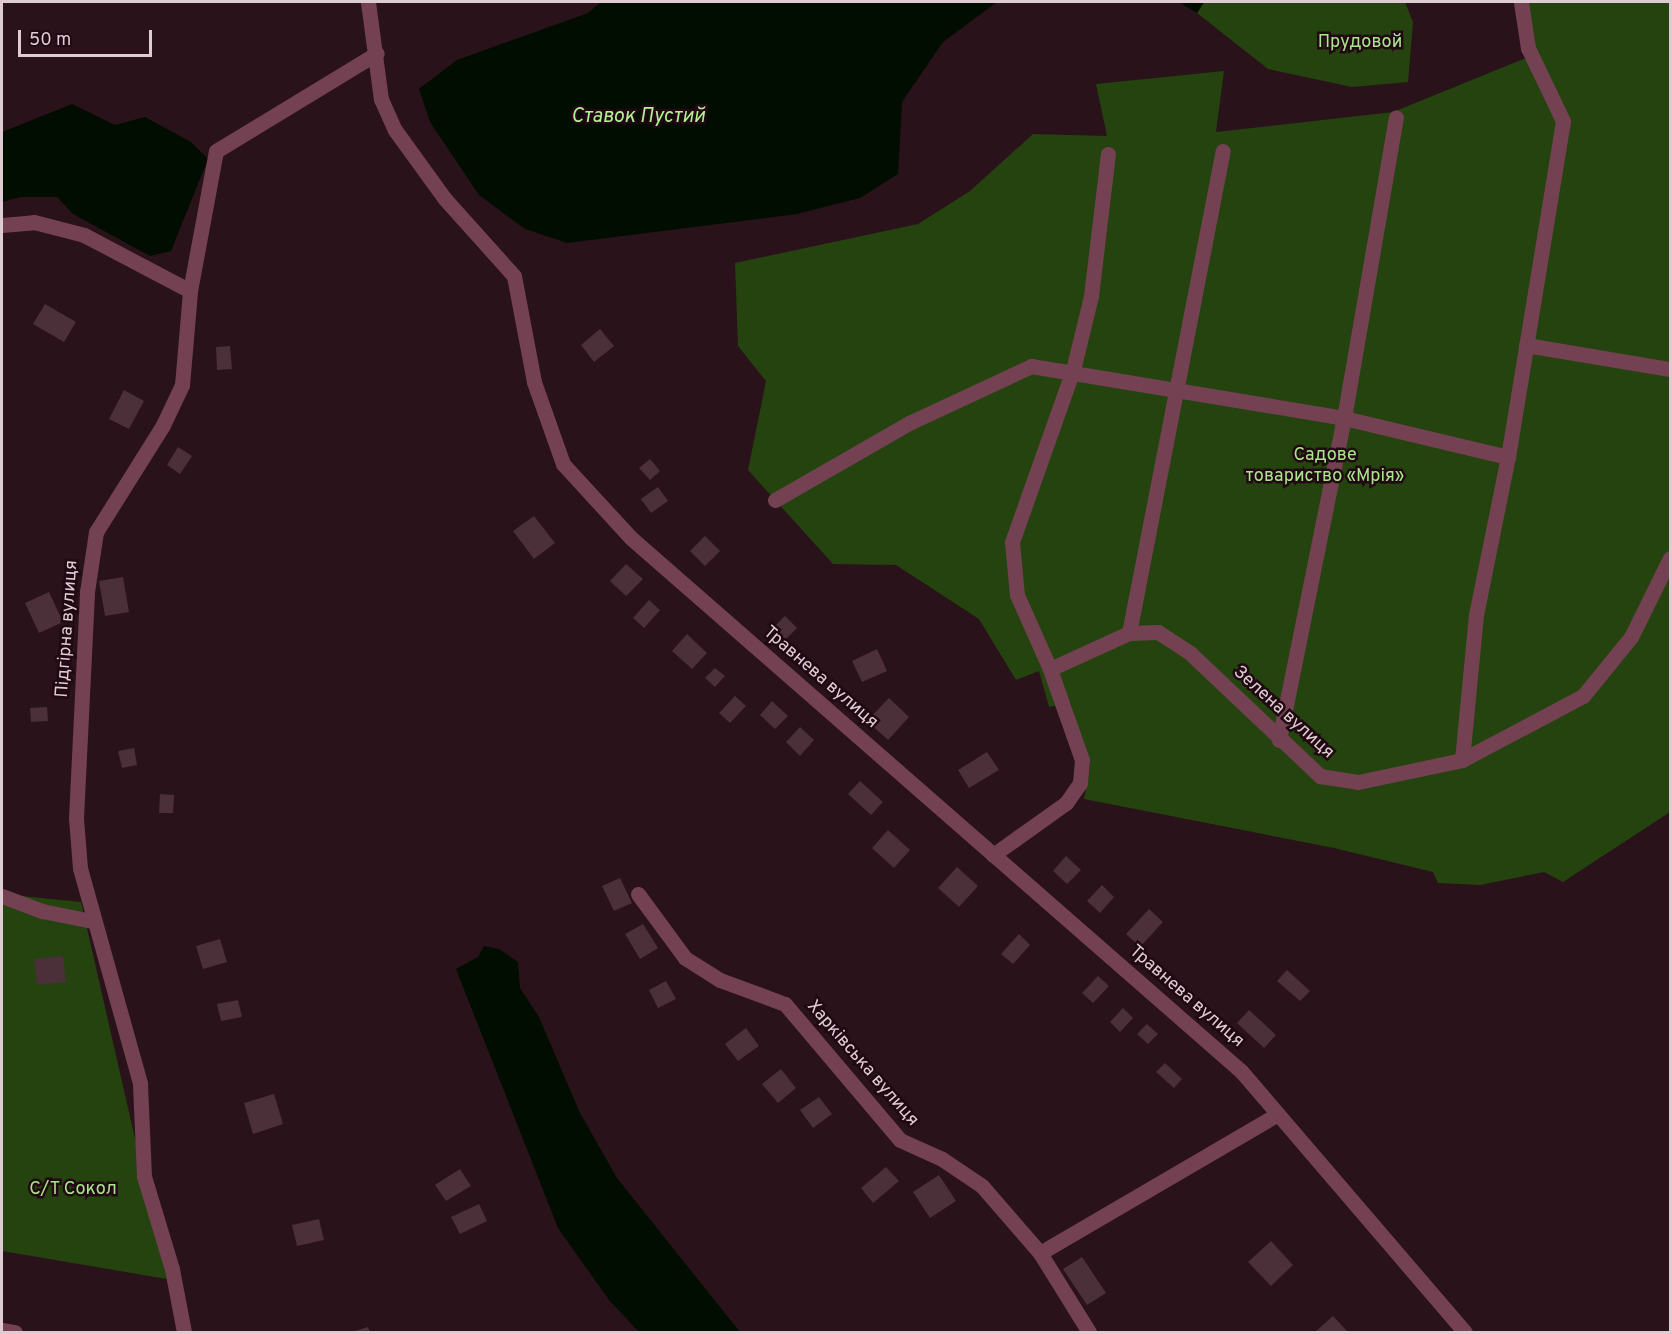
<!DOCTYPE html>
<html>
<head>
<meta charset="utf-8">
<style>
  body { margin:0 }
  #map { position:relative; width:1672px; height:1334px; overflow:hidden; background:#2a121b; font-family:Overpass,sans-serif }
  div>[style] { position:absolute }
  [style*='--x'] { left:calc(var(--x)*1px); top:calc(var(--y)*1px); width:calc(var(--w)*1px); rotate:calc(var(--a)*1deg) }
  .green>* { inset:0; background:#24430f }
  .water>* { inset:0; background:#000d00 }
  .building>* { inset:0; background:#4b2f39 }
  .minor>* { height:15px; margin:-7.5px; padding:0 7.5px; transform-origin:7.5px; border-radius:7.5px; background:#744153 }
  span { translate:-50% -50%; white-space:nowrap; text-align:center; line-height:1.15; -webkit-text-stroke:5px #200912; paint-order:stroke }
  .park-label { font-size:18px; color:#a9e58a }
  .street-label { font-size:18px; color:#deccd2 }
  .water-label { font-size:20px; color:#b5f196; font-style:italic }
  .frame { position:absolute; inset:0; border:3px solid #deccd2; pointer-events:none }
  .scale { position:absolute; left:18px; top:30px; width:134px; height:27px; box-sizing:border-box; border:3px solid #deccd2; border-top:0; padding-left:8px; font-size:18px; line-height:21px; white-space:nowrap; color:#deccd2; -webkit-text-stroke:4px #200912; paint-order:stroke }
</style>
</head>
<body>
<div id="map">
  <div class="green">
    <i style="clip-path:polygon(1204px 2px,1405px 2px,1413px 22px,1408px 82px,1352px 87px,1268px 69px,1197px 13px)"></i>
    <i style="clip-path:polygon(1520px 2px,1670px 2px,1670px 812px,1563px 882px,1544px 872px,1480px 885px,1438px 883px,1433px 872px,1334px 848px,1084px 799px,1090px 766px,1070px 702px,1049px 707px,1039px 671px,1016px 680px,979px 619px,896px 565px,833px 564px,748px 470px,766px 381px,738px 346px,735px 263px,918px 224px,970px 191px,1033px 134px,1107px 136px,1096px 84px,1224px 71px,1216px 132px,1393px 112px,1531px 56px)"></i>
    <i style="clip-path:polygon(2px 894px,81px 902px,167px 1279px,2px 1251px)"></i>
  </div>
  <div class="water">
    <i style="clip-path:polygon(601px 2px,997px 2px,943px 42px,902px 102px,898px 174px,860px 198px,797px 214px,567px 243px,525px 229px,479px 195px,430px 122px,419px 89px,457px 60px,588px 13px)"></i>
    <i style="clip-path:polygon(1179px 2px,1204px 2px,1197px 13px)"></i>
    <i style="clip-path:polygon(72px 104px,115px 125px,145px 117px,191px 142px,208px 159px,171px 251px,150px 256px,73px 214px,57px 197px,20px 197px,2px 202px,2px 132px)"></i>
    <i style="clip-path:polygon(484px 946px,499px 949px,518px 962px,520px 988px,539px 1017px,580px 1113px,617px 1178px,740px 1332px,639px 1332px,609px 1300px,558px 1228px,456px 969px,478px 957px)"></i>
  </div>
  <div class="building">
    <i style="clip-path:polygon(45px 304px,76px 322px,64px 342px,33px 324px)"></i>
    <i style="clip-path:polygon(600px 329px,614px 346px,594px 362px,581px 345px)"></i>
    <i style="clip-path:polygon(230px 346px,232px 369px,217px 370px,216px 347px)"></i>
    <i style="clip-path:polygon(124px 390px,144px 401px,129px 429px,109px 419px)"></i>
    <i style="clip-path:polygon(178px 447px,192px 456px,180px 474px,167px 465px)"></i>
    <i style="clip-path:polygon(650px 459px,660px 471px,650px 480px,639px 468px)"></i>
    <i style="clip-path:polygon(658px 487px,668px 501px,651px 513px,641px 499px)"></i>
    <i style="clip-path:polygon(534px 516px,555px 543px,534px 559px,513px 531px)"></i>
    <i style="clip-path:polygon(705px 536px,720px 551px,705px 566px,690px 551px)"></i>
    <i style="clip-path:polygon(626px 564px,643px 579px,626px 596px,610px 581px)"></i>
    <i style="clip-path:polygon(123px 577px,129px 612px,105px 616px,99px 581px)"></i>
    <i style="clip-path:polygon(49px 592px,63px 622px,39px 633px,25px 603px)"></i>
    <i style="clip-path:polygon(649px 600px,660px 610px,644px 628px,633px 618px)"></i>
    <i style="clip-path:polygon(785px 616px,797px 628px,778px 647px,766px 635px)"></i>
    <i style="clip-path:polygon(687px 634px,707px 653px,692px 669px,672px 651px)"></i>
    <i style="clip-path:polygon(877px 649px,887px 671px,862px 682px,852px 661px)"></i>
    <i style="clip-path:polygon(715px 668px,725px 676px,715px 687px,705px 678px)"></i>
    <i style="clip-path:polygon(735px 696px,746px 706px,730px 723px,719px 713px)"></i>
    <i style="clip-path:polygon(889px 698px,909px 717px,888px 740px,867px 721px)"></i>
    <i style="clip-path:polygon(772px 701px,788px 716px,775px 729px,760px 715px)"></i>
    <i style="clip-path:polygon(47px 707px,48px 721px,31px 722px,30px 708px)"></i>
    <i style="clip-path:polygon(800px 727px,814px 740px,800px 756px,786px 742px)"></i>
    <i style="clip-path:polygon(134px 748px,137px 765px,122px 768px,118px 751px)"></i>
    <i style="clip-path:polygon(987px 752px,999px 770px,969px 788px,958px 770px)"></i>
    <i style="clip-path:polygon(860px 781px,883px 802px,871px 815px,848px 794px)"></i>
    <i style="clip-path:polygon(160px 794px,174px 795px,173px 813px,159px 813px)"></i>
    <i style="clip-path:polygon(888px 830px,910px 850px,894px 868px,872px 848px)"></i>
    <i style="clip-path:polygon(1066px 856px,1081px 870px,1067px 884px,1053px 871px)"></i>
    <i style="clip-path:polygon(957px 867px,978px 886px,959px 907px,938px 888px)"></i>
    <i style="clip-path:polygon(620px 878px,632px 903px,614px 911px,602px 886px)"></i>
    <i style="clip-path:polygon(1102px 885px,1114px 897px,1100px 913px,1087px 901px)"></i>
    <i style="clip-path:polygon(1149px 909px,1163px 922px,1140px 947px,1126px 934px)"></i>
    <i style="clip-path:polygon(643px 924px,658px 948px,640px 959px,625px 934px)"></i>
    <i style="clip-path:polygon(1019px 934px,1030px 945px,1013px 964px,1001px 954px)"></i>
    <i style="clip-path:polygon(220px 939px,227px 962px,203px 969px,196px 946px)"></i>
    <i style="clip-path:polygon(63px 956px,66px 982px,37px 985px,34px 959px)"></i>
    <i style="clip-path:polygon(1287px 970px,1310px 991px,1300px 1001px,1277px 981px)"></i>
    <i style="clip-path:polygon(1098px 976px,1109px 986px,1093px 1003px,1082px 993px)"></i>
    <i style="clip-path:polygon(666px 981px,676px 999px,658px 1008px,649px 990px)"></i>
    <i style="clip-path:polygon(238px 1000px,242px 1017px,221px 1021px,217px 1004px)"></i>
    <i style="clip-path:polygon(1123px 1008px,1133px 1018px,1120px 1032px,1110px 1022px)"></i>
    <i style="clip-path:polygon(1249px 1010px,1276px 1035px,1264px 1048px,1237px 1023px)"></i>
    <i style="clip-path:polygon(1147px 1024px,1158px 1034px,1148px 1044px,1137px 1034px)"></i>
    <i style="clip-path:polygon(746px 1028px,759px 1046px,738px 1061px,725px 1044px)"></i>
    <i style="clip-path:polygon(1165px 1063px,1182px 1079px,1174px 1088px,1156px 1072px)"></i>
    <i style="clip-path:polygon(781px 1069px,796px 1088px,778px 1103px,762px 1084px)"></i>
    <i style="clip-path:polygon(274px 1094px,283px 1124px,253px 1134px,244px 1103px)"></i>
    <i style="clip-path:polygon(819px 1097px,832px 1114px,813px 1128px,800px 1110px)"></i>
    <i style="clip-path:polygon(886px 1167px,899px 1181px,873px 1203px,861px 1188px)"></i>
    <i style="clip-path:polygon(460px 1169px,471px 1186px,446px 1201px,435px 1185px)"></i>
    <i style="clip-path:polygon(939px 1175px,956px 1201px,930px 1218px,913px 1192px)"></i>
    <i style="clip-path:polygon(479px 1204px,487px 1221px,460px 1234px,451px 1217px)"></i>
    <i style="clip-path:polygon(319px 1219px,324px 1240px,297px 1246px,292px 1225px)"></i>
    <i style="clip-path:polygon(1271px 1241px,1293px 1265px,1271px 1286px,1248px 1262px)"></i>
    <i style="clip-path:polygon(1082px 1257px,1106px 1293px,1087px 1305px,1063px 1269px)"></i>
    <i style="clip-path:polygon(1333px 1316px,1348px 1332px,1315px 1332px)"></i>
    <i style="clip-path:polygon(368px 1327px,370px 1332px,351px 1332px)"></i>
  </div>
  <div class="minor">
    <i style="--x:368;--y:2;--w:98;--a:82.4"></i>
    <i style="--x:381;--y:99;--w:34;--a:66"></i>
    <i style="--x:395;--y:130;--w:85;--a:54.1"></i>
    <i style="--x:445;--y:199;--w:103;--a:48.1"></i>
    <i style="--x:514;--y:276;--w:108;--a:79.3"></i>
    <i style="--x:534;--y:382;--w:87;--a:70.5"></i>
    <i style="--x:563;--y:464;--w:100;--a:47.4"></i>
    <i style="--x:631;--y:538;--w:810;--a:41.15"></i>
    <i style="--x:1241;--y:1071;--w:344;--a:49.4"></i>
    <i style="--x:2;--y:225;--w:32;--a:-5"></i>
    <i style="--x:34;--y:222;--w:52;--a:14.6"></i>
    <i style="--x:84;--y:235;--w:120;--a:27.8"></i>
    <i style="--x:1526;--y:345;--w:146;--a:9.5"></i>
    <i style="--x:775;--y:500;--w:155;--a:-29.9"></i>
    <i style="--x:909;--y:423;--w:135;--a:-25"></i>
    <i style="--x:1031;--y:366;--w:317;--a:9.4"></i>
    <i style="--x:1344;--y:418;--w:169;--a:13.4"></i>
    <i style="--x:1129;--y:633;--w:491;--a:-79"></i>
    <i style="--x:1050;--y:669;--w:87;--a:-24.5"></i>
    <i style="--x:1129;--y:633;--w:29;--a:-2"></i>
    <i style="--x:1158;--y:632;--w:38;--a:33"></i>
    <i style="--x:1190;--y:653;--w:179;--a:43.4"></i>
    <i style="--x:1320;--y:776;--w:38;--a:9"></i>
    <i style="--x:1358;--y:782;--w:106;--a:-11.9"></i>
    <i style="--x:1462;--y:760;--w:137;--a:-27.9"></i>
    <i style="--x:1583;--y:696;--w:76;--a:-50.9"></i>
    <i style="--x:1631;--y:637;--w:88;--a:-63.7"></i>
    <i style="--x:1279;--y:740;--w:328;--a:-78.6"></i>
    <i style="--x:1344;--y:418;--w:305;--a:-80.2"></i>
    <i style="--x:1462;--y:760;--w:146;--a:-84.5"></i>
    <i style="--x:1476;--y:615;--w:161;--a:-78.6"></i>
    <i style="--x:1508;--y:457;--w:340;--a:-80.7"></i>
    <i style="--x:1563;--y:121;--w:81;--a:-115.6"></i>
    <i style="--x:1528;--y:48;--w:47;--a:-98.7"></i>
    <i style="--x:993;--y:855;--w:90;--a:-35.5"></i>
    <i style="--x:1066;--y:803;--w:24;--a:-55"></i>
    <i style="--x:1080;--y:783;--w:23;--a:-85"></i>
    <i style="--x:1082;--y:760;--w:96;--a:-109.4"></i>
    <i style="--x:1050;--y:669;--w:81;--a:-114"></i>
    <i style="--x:1017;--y:595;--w:53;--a:-95.4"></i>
    <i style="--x:1012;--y:542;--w:182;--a:-70.5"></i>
    <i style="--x:1073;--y:370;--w:76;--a:-76.3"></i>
    <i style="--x:1091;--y:296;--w:143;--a:-83.2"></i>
    <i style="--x:638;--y:894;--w:79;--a:53.7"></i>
    <i style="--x:685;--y:958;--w:41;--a:32.2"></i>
    <i style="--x:720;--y:980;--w:69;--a:20.3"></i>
    <i style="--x:785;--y:1004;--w:178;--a:49.8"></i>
    <i style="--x:900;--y:1140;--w:46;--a:24.3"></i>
    <i style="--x:942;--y:1159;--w:48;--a:34"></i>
    <i style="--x:982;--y:1186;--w:89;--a:49.1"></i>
    <i style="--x:1040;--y:1253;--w:93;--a:58.2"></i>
    <i style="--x:2;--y:896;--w:43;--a:20.6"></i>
    <i style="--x:42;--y:911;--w:51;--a:11.3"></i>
    <i style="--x:1040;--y:1253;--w:273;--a:-30.3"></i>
    <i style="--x:2;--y:1330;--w:13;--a:9"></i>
    <i style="--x:184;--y:1332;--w:64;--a:-100.8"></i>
    <i style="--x:172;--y:1269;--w:97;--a:-106.8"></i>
    <i style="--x:144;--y:1176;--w:93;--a:-92.5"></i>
    <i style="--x:140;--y:1083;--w:223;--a:-105.6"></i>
    <i style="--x:80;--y:868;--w:50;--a:-94.6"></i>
    <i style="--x:76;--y:818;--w:226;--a:-87.2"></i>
    <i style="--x:87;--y:592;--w:61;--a:-81.5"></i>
    <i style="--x:96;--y:532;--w:126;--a:-57.9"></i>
    <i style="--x:163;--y:425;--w:44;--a:-64.6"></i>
    <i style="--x:182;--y:385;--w:94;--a:-85.1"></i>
    <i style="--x:190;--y:291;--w:142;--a:-79.5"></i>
    <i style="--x:216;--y:151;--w:188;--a:-31.3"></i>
  </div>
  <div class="park-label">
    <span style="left:1360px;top:43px">Прудовой</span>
    <span style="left:1325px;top:467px">Садове<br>товариство «Мрія»</span>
    <span style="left:73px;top:1190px">С/Т Сокол</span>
  </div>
  <div class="street-label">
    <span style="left:68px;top:629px;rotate:-86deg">Підгірна вулиця</span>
    <span style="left:820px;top:678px;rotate:41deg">Травнева вулиця</span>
    <span style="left:1283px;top:713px;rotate:42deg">Зелена вулиця</span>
    <span style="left:1186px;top:997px;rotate:41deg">Травнева вулиця</span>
    <span style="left:862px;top:1064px;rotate:49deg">Харківська вулиця</span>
  </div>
  <div class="water-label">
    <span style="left:638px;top:117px">Ставок Пустий</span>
  </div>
  <div class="frame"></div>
  <div class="scale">50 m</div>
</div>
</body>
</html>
